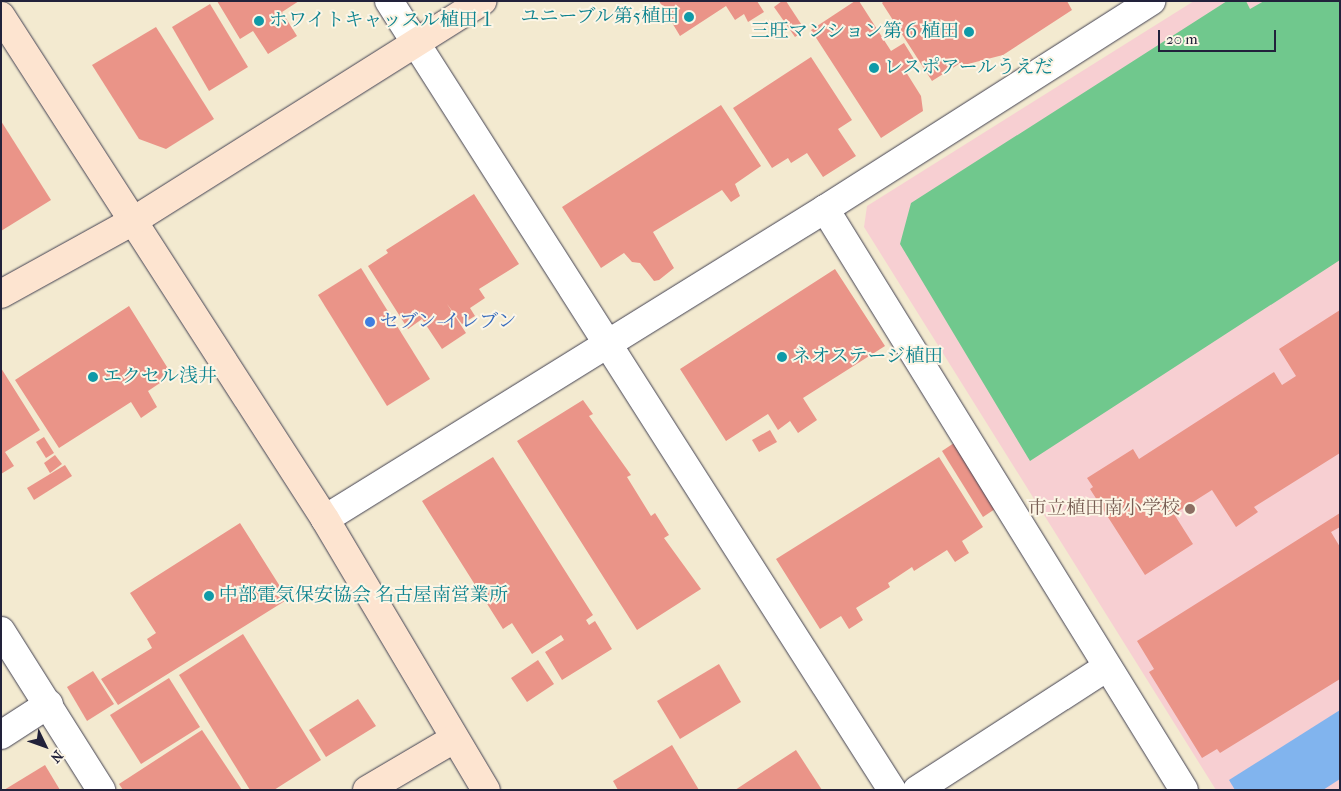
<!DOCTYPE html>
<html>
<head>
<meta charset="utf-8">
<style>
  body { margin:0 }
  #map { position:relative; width:1341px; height:791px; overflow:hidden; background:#f3ead0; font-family:"IM FELL French Canon","Noto Serif JP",serif }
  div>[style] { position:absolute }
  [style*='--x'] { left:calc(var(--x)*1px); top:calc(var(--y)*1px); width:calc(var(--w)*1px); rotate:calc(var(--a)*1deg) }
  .built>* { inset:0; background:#f7cfd2 }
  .green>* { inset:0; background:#70c88d }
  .water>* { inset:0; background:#81b4ee }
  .building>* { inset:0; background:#ea9488 }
  .roads { filter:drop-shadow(0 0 1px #414051) drop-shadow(0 0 1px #414051) }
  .street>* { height:28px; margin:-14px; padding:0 14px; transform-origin:14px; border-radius:14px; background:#fff }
  .secondary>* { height:28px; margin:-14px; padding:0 14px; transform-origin:14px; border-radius:14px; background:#fde4d0 }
  .dots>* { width:14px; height:14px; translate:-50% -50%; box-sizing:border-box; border:2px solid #fcf5e5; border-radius:50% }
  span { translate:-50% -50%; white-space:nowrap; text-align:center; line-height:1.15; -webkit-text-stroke:4px #fcf5e5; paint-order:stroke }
  .culture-label { font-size:19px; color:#0d838f }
  .right { translate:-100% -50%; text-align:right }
  .left { translate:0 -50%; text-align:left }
  .shop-label { font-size:19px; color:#366cbe }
  .education-label { font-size:19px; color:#785e54 }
  .frame { position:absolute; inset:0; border:2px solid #22223b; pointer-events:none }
  .north { position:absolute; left:20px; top:721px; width:50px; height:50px; -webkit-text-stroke:4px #fcf5e5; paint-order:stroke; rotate:132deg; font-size:14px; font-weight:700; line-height:20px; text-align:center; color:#22223b }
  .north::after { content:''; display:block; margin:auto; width:18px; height:22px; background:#22223b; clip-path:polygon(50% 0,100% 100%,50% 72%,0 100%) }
  .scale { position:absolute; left:1158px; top:30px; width:118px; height:22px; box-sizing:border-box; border:2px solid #22223b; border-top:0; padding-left:6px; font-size:15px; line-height:18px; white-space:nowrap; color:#22223b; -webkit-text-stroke:4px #fcf5e5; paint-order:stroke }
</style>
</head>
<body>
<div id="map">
  <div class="built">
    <i style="clip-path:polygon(1194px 1px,1340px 1px,1340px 790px,1216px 790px,864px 227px,867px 206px)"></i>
  </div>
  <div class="green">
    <i style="clip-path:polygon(1227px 1px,1246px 1px,1250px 9px,1264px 1px,1340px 1px,1340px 260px,1030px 461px,900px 244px,911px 203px)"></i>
  </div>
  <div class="water">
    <i style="clip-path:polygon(1340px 710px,1340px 779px,1323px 790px,1235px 790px,1229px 780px)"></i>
  </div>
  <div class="building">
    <i style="clip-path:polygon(217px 1px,299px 1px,282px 12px,297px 36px,268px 54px,253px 31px,240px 39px)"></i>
    <i style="clip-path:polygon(659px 1px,757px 1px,764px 12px,748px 22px,744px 14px,735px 20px,726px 6px,680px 36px)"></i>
    <i style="clip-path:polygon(782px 1px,786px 1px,805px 30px,795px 37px,774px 7px)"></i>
    <i style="clip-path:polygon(855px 1px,859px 1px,891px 51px,904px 43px,917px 64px,906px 72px,921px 96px,923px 111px,881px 138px,811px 30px)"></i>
    <i style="clip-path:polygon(884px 1px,1067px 1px,1072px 10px,1003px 55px,964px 65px,962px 62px,932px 81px,882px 3px)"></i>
    <i style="clip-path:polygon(210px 4px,248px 67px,209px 91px,172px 27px)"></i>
    <i style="clip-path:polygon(156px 27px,214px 119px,166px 149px,139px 139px,92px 65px)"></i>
    <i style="clip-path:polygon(811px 57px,852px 120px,838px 129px,856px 156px,823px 177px,807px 153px,791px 163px,788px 158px,772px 168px,733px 108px)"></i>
    <i style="clip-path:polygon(721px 105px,761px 166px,735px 184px,740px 196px,731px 202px,722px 190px,653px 232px,674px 268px,659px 280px,654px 281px,640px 263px,632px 262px,624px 253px,601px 268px,562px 207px)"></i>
    <i style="clip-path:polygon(1px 121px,51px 200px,1px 231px)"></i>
    <i style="clip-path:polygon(474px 194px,519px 264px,479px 289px,485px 298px,470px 308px,475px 316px,462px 324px,447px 304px,466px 333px,442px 349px,422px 319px,408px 329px,368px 266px,388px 253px,386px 250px)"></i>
    <i style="clip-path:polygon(361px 268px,430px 379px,387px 406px,318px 295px)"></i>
    <i style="clip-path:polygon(835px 269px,885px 346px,803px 398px,817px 420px,798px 433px,790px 421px,778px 430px,768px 414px,726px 441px,680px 369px)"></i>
    <i style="clip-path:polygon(129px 306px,172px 375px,148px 391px,157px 407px,141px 418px,131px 402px,59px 448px,15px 380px)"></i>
    <i style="clip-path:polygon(1340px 310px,1340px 453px,1254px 507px,1258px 512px,1236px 527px,1212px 490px,1174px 514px,1193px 544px,1145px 575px,1090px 489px,1093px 487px,1087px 478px,1133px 449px,1139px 459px,1274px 372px,1282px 385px,1296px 376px,1279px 349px)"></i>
    <i style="clip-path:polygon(1px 368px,40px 430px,5px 452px,14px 466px,1px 474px)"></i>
    <i style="clip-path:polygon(583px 400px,593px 414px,589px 416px,631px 475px,627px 477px,651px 516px,655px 513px,669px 535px,664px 538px,701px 589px,637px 630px,517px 441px)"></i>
    <i style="clip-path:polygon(770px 430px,777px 442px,759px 452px,752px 440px)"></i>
    <i style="clip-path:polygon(44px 437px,54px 453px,46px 458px,36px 442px)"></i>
    <i style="clip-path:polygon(954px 443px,995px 509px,983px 517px,942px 451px)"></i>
    <i style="clip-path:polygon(55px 455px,62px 464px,50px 473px,44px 463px)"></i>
    <i style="clip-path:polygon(493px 457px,593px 615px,586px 620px,589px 625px,595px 621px,612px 649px,562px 680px,545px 652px,564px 640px,561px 635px,532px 654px,512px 623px,503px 629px,422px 501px)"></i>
    <i style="clip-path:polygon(939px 457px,983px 527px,962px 541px,969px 553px,955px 562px,947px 550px,914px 571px,912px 567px,888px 583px,890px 587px,856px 608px,863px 620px,849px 629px,841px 616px,820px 629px,776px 559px)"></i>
    <i style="clip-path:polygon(65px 465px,72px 476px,34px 500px,27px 488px)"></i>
    <i style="clip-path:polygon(1340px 513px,1340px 527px,1331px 532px,1340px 547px,1340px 679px,1220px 753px,1217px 749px,1202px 758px,1149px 672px,1154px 669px,1137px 641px)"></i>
    <i style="clip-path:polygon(240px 523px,288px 599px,118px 705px,101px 679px,152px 648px,147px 639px,156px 633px,130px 593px)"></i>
    <i style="clip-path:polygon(243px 634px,321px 760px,274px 790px,250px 790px,179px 675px)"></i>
    <i style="clip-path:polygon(538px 660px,554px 684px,527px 702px,511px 678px)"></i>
    <i style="clip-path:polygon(719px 664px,741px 702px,680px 739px,657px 701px)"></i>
    <i style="clip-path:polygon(93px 671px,114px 704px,87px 721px,67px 687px)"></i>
    <i style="clip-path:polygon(169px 678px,200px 727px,141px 764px,110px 715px)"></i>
    <i style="clip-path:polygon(358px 699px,376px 726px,326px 757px,309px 730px)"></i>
    <i style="clip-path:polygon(202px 730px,242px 790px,123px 790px,119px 784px)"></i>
    <i style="clip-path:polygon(672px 745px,699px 790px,618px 790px,613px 781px)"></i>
    <i style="clip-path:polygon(796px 750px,822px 790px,735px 790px)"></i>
    <i style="clip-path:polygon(45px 765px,60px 790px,4px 790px)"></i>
  </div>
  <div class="roads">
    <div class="street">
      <i style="--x:389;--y:1;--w:936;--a:57.48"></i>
      <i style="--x:825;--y:209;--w:683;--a:58.29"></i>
      <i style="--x:325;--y:519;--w:588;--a:-31.8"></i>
      <i style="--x:825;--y:209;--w:387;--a:-32.5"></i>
      <i style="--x:1;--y:631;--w:188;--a:57.8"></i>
      <i style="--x:1;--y:735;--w:57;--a:-32.9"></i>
      <i style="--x:917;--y:790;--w:226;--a:-32.9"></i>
    </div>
    <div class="secondary">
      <i style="--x:1;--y:16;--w:598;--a:57.21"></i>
      <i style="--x:325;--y:519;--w:315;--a:59.3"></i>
      <i style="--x:1;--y:294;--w:151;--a:-28.9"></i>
      <i style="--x:133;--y:221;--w:413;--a:-32.2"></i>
      <i style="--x:367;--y:790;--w:101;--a:-30.4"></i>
    </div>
  </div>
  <div class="dots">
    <i style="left:689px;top:17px;background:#0f9aa8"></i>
    <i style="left:259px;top:21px;background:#0f9aa8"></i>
    <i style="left:969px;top:32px;background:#0f9aa8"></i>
    <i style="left:874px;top:68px;background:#0f9aa8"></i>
    <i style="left:370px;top:322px;background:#3f7fe0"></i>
    <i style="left:782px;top:357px;background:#0f9aa8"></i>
    <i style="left:93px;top:377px;background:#0f9aa8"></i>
    <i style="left:1190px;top:509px;background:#8d6e63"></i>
    <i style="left:209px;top:596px;background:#0f9aa8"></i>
  </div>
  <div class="culture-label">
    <span class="right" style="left:679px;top:17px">ユニーブル第5植田</span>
    <span class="left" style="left:269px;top:21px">ホワイトキャッスル植田１</span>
    <span class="right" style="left:959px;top:32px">三旺マンション第６植田</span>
    <span class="left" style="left:884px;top:68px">レスポアールうえだ</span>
    <span class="left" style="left:792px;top:357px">ネオステージ植田</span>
    <span class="left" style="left:103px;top:377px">エクセル浅井</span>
    <span class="left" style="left:219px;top:596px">中部電気保安協会 名古屋南営業所</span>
  </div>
  <div class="shop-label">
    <span class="left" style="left:380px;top:322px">セブン-イレブン</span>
  </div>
  <div class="education-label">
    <span class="right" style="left:1180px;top:509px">市立植田南小学校</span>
  </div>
  <div class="frame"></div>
  <div class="north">N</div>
  <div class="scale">20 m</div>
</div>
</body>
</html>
